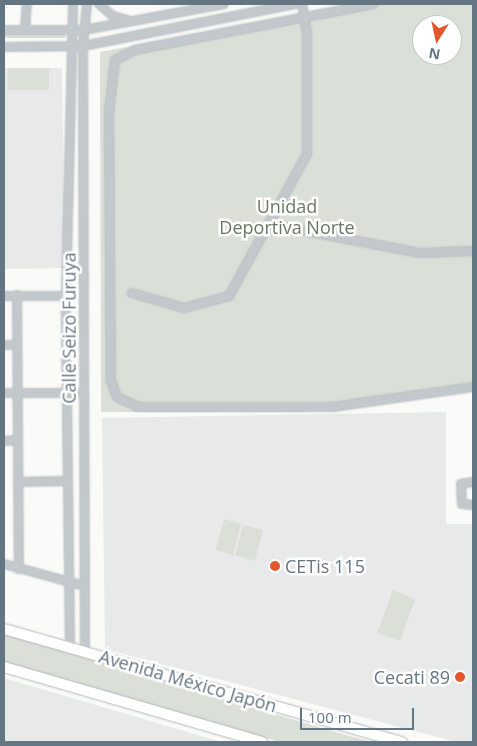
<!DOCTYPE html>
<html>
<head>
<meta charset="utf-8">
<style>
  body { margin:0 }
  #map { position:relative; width:477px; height:746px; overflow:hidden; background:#fafaf8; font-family:"Open Sans",sans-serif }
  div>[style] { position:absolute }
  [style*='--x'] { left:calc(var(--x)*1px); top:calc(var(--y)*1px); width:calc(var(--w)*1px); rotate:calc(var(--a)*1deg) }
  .built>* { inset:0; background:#e8e9e9 }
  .green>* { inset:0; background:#dadfd7 }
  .roads { filter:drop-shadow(0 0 1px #b5babe) drop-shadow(0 0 1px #b5babe) }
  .minor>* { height:8px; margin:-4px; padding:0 4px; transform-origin:4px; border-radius:4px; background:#c3c8cc }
  .major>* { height:10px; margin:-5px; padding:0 5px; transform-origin:5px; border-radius:5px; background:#fff }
  .dots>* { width:14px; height:14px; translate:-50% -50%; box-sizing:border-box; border:2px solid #fff; border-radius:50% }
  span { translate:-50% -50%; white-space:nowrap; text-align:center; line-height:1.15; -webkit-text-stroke:5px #fff; paint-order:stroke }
  .park-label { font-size:18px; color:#687a64 }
  .street-label { font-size:18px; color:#657683 }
  .poi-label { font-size:18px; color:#657683 }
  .left { translate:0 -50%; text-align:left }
  .right { translate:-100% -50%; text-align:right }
  .frame { position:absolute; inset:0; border:5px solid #657683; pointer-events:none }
  .north { position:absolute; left:412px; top:15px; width:50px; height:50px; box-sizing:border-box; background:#fff; border:1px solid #c1c8cd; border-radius:50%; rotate:190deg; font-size:14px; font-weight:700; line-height:20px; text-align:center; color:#657683 }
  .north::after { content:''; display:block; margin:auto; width:18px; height:22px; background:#e4572e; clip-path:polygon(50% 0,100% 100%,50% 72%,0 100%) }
  .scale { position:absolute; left:300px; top:708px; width:114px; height:22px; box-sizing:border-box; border:2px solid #657683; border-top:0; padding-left:6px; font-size:15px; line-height:18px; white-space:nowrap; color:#657683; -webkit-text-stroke:4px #fff; paint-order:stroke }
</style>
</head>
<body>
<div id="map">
  <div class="built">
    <i style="clip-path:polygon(4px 68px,62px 68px,65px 268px,4px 269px)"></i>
    <i style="clip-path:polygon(446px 412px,446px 524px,473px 524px,473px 742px,456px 742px,105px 649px,102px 418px)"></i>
    <i style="clip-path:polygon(4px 678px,222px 742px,4px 742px)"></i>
  </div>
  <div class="green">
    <i style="clip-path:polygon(evenodd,358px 4px,473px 4px,473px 391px,302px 412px,101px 412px,100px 52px,358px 4px,422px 25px,452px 25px,452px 55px,422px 55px,422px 25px)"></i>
    <i style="clip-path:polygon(4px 34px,64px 34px,67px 38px,4px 38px)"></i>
    <i style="clip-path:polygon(8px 68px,49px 68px,49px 90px,8px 90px)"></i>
    <i style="clip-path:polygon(224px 519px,241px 524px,233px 555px,216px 550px)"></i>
    <i style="clip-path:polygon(243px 525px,263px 530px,255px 561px,235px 555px)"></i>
    <i style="clip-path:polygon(393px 590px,415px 599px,400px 641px,377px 633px)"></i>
    <i style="clip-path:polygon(4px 634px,349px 736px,372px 742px,280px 742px,89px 688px,4px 662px)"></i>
  </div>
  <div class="roads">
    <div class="minor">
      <i style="--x:99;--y:4;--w:18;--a:41"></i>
      <i style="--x:113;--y:16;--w:15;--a:16"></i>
      <i style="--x:373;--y:4;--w:242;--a:169.1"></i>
      <i style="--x:135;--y:50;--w:22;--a:153"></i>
      <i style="--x:115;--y:60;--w:53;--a:96.5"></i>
      <i style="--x:109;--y:113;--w:268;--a:89.6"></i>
      <i style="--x:111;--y:381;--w:17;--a:69"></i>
      <i style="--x:117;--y:397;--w:23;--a:25"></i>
      <i style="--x:138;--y:407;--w:195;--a:0"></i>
      <i style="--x:333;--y:407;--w:141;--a:-8.1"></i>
      <i style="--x:4;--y:30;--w:80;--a:0"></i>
      <i style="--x:84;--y:30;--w:142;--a:-10.5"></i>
      <i style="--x:25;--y:30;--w:26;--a:-86"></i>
      <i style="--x:4;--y:47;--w:79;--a:-0.7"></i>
      <i style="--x:83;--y:46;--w:216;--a:-11.2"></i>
      <i style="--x:269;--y:224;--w:153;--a:10.9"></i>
      <i style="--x:419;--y:253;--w:54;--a:-2.1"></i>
      <i style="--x:132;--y:293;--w:54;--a:16.1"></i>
      <i style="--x:184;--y:308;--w:47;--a:-14.9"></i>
      <i style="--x:229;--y:296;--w:162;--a:-61.2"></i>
      <i style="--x:307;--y:154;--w:120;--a:-90"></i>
      <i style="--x:307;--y:34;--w:30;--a:-99"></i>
      <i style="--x:17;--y:295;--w:274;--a:89.6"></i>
      <i style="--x:4;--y:296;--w:62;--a:0"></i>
      <i style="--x:4;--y:345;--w:13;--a:0"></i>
      <i style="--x:4;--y:393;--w:80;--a:0"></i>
      <i style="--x:4;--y:441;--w:14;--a:-4"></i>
      <i style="--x:18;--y:482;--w:48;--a:-1.2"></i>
      <i style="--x:473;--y:482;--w:12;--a:171"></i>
      <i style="--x:461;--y:484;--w:20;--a:87"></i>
      <i style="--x:462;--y:504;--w:11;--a:5"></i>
      <i style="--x:4;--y:564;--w:84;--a:15.2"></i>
      <i style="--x:70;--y:648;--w:352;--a:-90.7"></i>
      <i style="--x:66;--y:296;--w:292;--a:-88.6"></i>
      <i style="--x:85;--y:652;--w:606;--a:-90.19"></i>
      <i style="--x:83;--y:46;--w:42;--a:-84.6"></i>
    </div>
    <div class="major">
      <i style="--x:4;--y:629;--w:414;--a:15.9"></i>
      <i style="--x:4;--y:667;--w:269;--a:16.2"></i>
    </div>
  </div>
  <div class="dots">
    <i style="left:275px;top:566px;background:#e4572e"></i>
    <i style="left:460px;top:677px;background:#e4572e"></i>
  </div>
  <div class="park-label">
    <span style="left:287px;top:217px">Unidad<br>Deportiva Norte</span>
  </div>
  <div class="street-label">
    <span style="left:69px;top:328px;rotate:-90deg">Calle Seizo Furuya</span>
    <span style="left:188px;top:681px;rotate:16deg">Avenida México Japón</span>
  </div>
  <div class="poi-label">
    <span class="left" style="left:285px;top:566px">CETis 115</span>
    <span class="right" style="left:450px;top:677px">Cecati 89</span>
  </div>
  <div class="frame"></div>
  <div class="north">N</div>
  <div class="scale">100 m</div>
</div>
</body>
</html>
